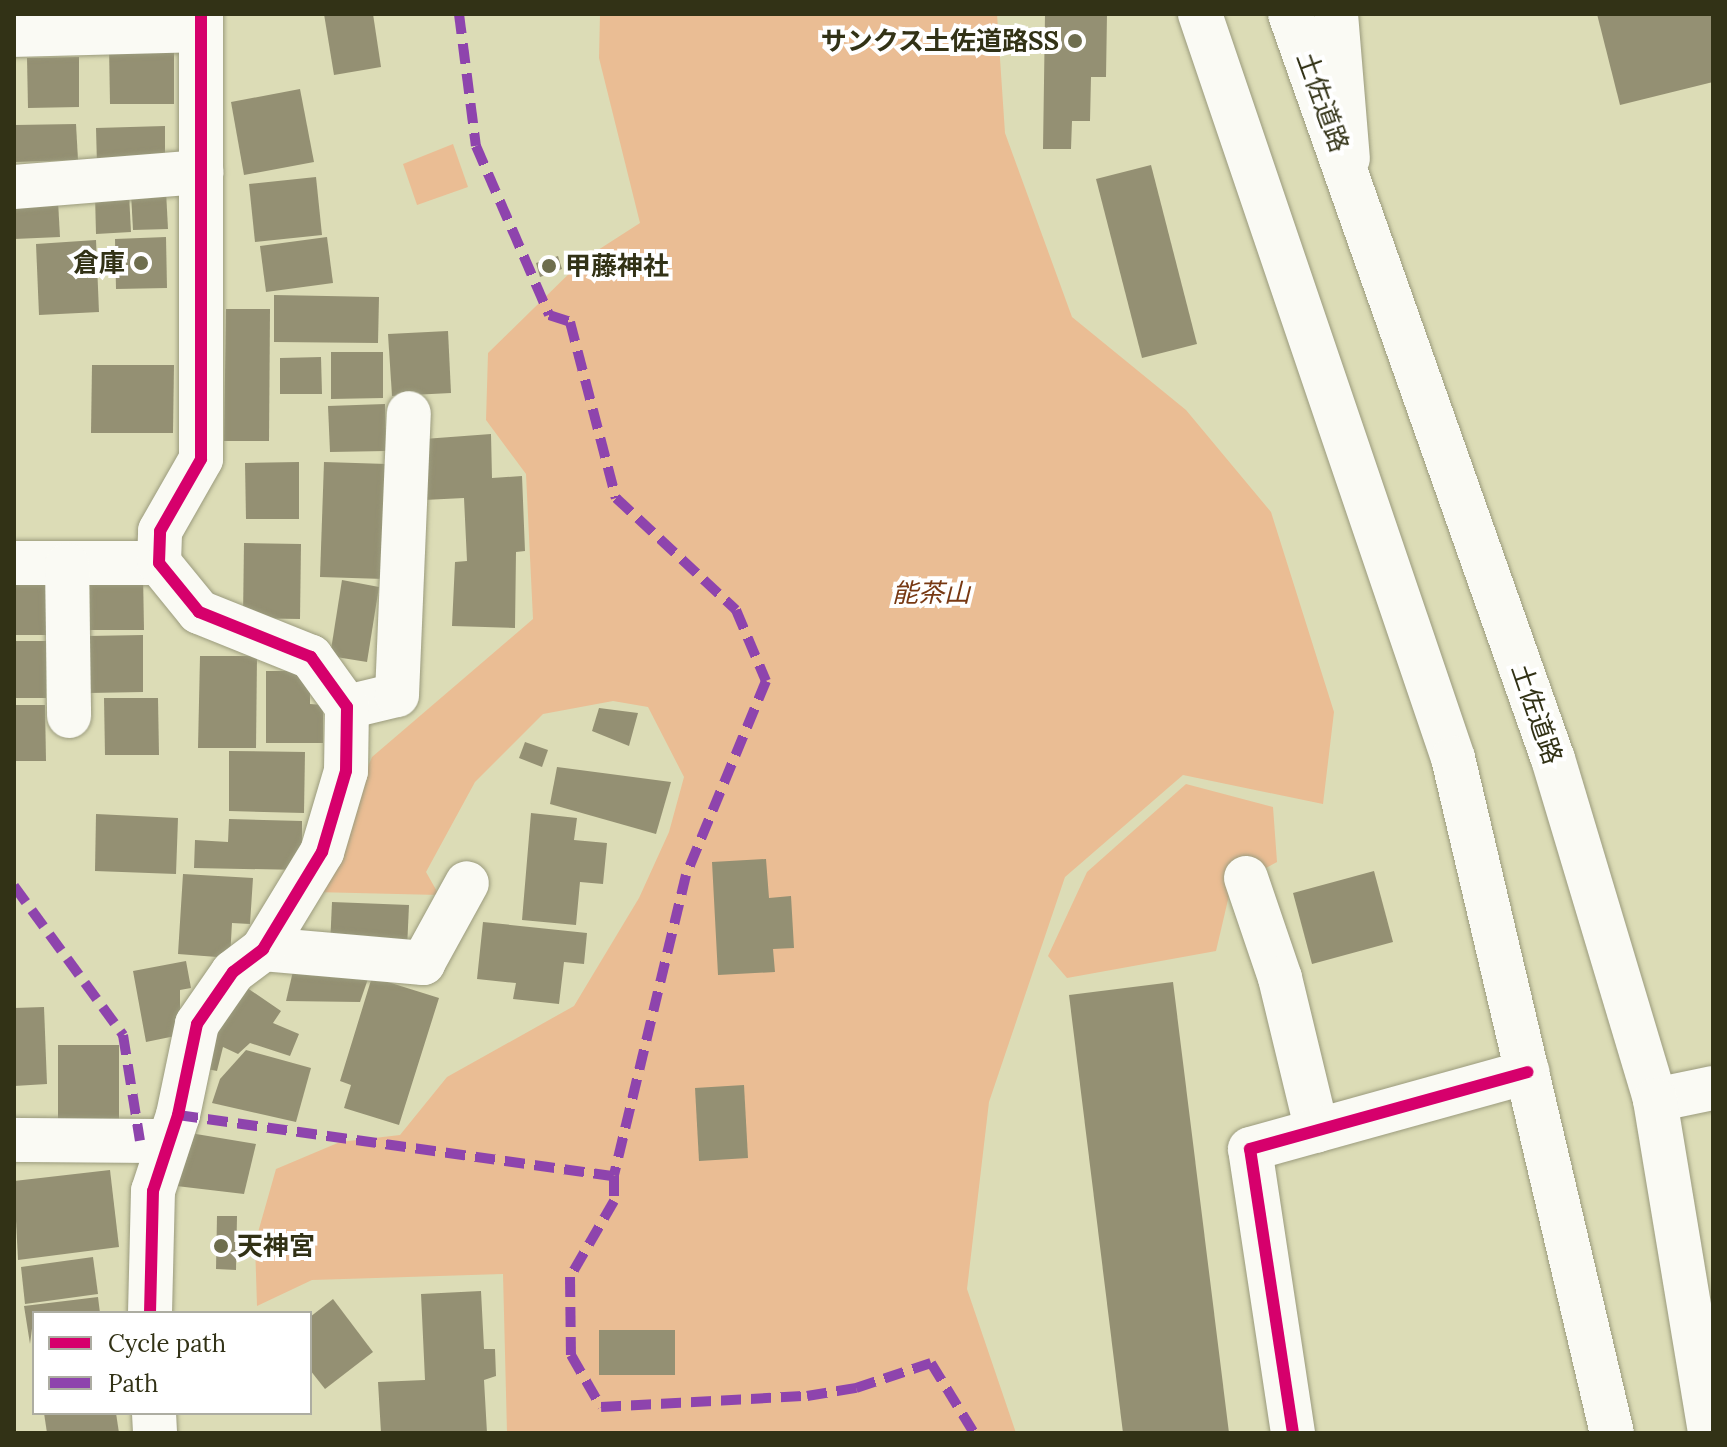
<!DOCTYPE html>
<html>
<head>
<meta charset="utf-8">
<style>
  body { margin:0 }
  #map { position:relative; width:1727px; height:1447px; overflow:hidden; background:#dcdcb6; font-family:Lora,"Noto Sans JP",serif }
  div>[style] { position:absolute }
  [style*='--x'] { left:calc(var(--x)*1px); top:calc(var(--y)*1px); width:calc(var(--w)*1px); rotate:calc(var(--a)*1deg) }
  .green>* { inset:0; background:#eabd94 }
  .building>* { inset:0; background:#949073 }
  .roads { filter:drop-shadow(0 0 2px #9b9b7d) drop-shadow(0 0 2px #9b9b7d) }
  .minor>* { height:44px; margin:-22px; padding:0 22px; transform-origin:22px; border-radius:22px; background:#fafaf4 }
  .secondary>* { height:44px; margin:-22px; padding:0 22px; transform-origin:22px; border-radius:22px; background:#fafaf4 }
  .trunk>* { height:44px; margin:-22px; padding:0 22px; transform-origin:22px; border-radius:22px; background:#fafaf4 }
  .quiet>* { height:10px; margin-top:-5px; transform-origin:0; background:repeating-linear-gradient(90deg,#8e44ad 0 20px,transparent 0 30px) }
  .cycleway>* { height:12px; margin:-6px; padding:0 6px; transform-origin:6px; border-radius:6px; background:#d6006c }
  .dots>* { width:22px; height:22px; translate:-50% -50%; box-sizing:border-box; border:4px solid #fff; border-radius:50% }
  span { translate:-50% -50%; white-space:nowrap; text-align:center; line-height:1.15; -webkit-text-stroke:8px #fff; paint-order:stroke }
  .poi-label { font-size:26px; color:#323216; font-weight:700 }
  .right { translate:-100% -50%; text-align:right }
  .left { translate:0 -50%; text-align:left }
  .street-label { font-size:26px; color:#323216 }
  .park-label { font-size:26px; color:#773812; font-style:italic }
  .frame { position:absolute; inset:0; border:16px solid #323216; pointer-events:none }
  .legend { position:absolute; left:32px; top:1311px; width:280px; height:104px; box-sizing:border-box; background:#fff; border:2px solid #adada2; margin:0; padding:10px 14px; list-style:none; font-size:24px; color:#323216 }
  .legend li { display:flex; align-items:center; gap:16px; height:40px }
  .legend b { width:40px; border:2px solid #adada2 }
</style>
</head>
<body>
<div id="map">
  <div class="green">
    <i style="clip-path:polygon(600px 14px,997px 14px,1005px 133px,1072px 317px,1186px 410px,1271px 512px,1334px 712px,1323px 804px,1183px 775px,1065px 877px,989px 1102px,967px 1289px,1016px 1433px,507px 1433px,503px 1274px,312px 1280px,257px 1306px,255px 1243px,276px 1169px,340px 1142px,400px 1135px,447px 1077px,574px 1006px,639px 898px,669px 832px,684px 777px,648px 707px,613px 701px,543px 714px,475px 782px,426px 872px,439px 895px,314px 892px,372px 757px,533px 619px,526px 474px,486px 420px,488px 353px,584px 259px,640px 223px,599px 58px)"></i>
    <i style="clip-path:polygon(453px 144px,468px 187px,417px 205px,403px 164px)"></i>
    <i style="clip-path:polygon(1186px 784px,1273px 807px,1277px 862px,1231px 887px,1216px 951px,1067px 978px,1048px 956px,1087px 872px)"></i>
  </div>
  <div class="building">
    <i style="clip-path:polygon(324px 14px,373px 14px,381px 67px,334px 75px)"></i>
    <i style="clip-path:polygon(1045px 14px,1107px 14px,1106px 77px,1091px 77px,1090px 121px,1072px 121px,1071px 149px,1043px 149px)"></i>
    <i style="clip-path:polygon(1597px 14px,1713px 14px,1713px 82px,1620px 105px)"></i>
    <i style="clip-path:polygon(174px 45px,174px 104px,110px 104px,109px 46px)"></i>
    <i style="clip-path:polygon(79px 57px,79px 107px,28px 108px,27px 58px)"></i>
    <i style="clip-path:polygon(300px 89px,314px 162px,244px 175px,231px 102px)"></i>
    <i style="clip-path:polygon(76px 124px,78px 160px,16px 162px,15px 125px)"></i>
    <i style="clip-path:polygon(165px 126px,165px 164px,97px 165px,96px 128px)"></i>
    <i style="clip-path:polygon(1151px 165px,1197px 344px,1142px 358px,1096px 179px)"></i>
    <i style="clip-path:polygon(316px 177px,322px 235px,255px 242px,249px 184px)"></i>
    <i style="clip-path:polygon(166px 191px,168px 229px,133px 230px,131px 193px)"></i>
    <i style="clip-path:polygon(129px 194px,131px 232px,96px 234px,95px 195px)"></i>
    <i style="clip-path:polygon(58px 201px,60px 237px,14px 239px,14px 202px)"></i>
    <i style="clip-path:polygon(166px 237px,167px 288px,116px 289px,115px 239px)"></i>
    <i style="clip-path:polygon(327px 237px,333px 283px,266px 292px,260px 246px)"></i>
    <i style="clip-path:polygon(96px 240px,99px 312px,39px 315px,36px 244px)"></i>
    <i style="clip-path:polygon(558px 256px,562px 269px,540px 277px,536px 263px)"></i>
    <i style="clip-path:polygon(274px 295px,379px 297px,378px 343px,274px 342px)"></i>
    <i style="clip-path:polygon(226px 309px,270px 309px,269px 441px,224px 441px)"></i>
    <i style="clip-path:polygon(448px 331px,451px 393px,392px 396px,388px 334px)"></i>
    <i style="clip-path:polygon(331px 352px,383px 352px,383px 398px,331px 399px)"></i>
    <i style="clip-path:polygon(321px 357px,322px 394px,280px 394px,280px 358px)"></i>
    <i style="clip-path:polygon(92px 365px,174px 365px,173px 433px,91px 433px)"></i>
    <i style="clip-path:polygon(385px 404px,386px 451px,330px 452px,328px 406px)"></i>
    <i style="clip-path:polygon(491px 434px,492px 478px,522px 476px,525px 551px,516px 552px,515px 628px,452px 626px,455px 562px,467px 561px,464px 498px,424px 500px,424px 439px)"></i>
    <i style="clip-path:polygon(299px 462px,299px 519px,246px 519px,245px 463px)"></i>
    <i style="clip-path:polygon(324px 462px,387px 464px,384px 579px,320px 577px)"></i>
    <i style="clip-path:polygon(244px 543px,301px 544px,300px 619px,243px 618px)"></i>
    <i style="clip-path:polygon(90px 574px,143px 574px,144px 630px,90px 630px)"></i>
    <i style="clip-path:polygon(14px 578px,47px 578px,48px 635px,14px 635px)"></i>
    <i style="clip-path:polygon(342px 580px,379px 587px,367px 662px,330px 656px)"></i>
    <i style="clip-path:polygon(143px 635px,143px 692px,89px 693px,88px 636px)"></i>
    <i style="clip-path:polygon(14px 641px,46px 641px,46px 698px,14px 698px)"></i>
    <i style="clip-path:polygon(200px 656px,257px 656px,256px 748px,198px 748px)"></i>
    <i style="clip-path:polygon(266px 671px,310px 671px,310px 704px,323px 705px,323px 743px,266px 743px)"></i>
    <i style="clip-path:polygon(104px 698px,158px 698px,159px 755px,105px 755px)"></i>
    <i style="clip-path:polygon(14px 705px,45px 705px,46px 761px,14px 761px)"></i>
    <i style="clip-path:polygon(599px 708px,638px 713px,629px 746px,592px 731px)"></i>
    <i style="clip-path:polygon(525px 742px,548px 750px,542px 767px,519px 758px)"></i>
    <i style="clip-path:polygon(229px 751px,305px 752px,304px 813px,229px 811px)"></i>
    <i style="clip-path:polygon(557px 767px,671px 782px,656px 834px,550px 804px)"></i>
    <i style="clip-path:polygon(531px 813px,577px 818px,574px 840px,607px 843px,603px 884px,580px 882px,576px 925px,522px 920px)"></i>
    <i style="clip-path:polygon(96px 814px,178px 818px,176px 874px,95px 871px)"></i>
    <i style="clip-path:polygon(229px 819px,302px 821px,302px 870px,194px 868px,195px 840px,228px 842px)"></i>
    <i style="clip-path:polygon(766px 859px,769px 898px,791px 896px,794px 948px,773px 949px,775px 972px,718px 975px,712px 862px)"></i>
    <i style="clip-path:polygon(1374px 871px,1393px 942px,1312px 964px,1293px 893px)"></i>
    <i style="clip-path:polygon(183px 874px,253px 878px,250px 924px,232px 923px,230px 958px,178px 954px)"></i>
    <i style="clip-path:polygon(332px 902px,409px 905px,407px 949px,330px 946px)"></i>
    <i style="clip-path:polygon(483px 922px,587px 933px,584px 964px,564px 962px,559px 1004px,513px 999px,516px 983px,477px 979px)"></i>
    <i style="clip-path:polygon(186px 961px,191px 988px,180px 990px,180px 1035px,146px 1042px,133px 971px)"></i>
    <i style="clip-path:polygon(294px 967px,371px 970px,360px 1002px,286px 1001px)"></i>
    <i style="clip-path:polygon(372px 977px,439px 998px,399px 1125px,344px 1108px,351px 1085px,340px 1081px)"></i>
    <i style="clip-path:polygon(237px 981px,281px 1011px,273px 1023px,299px 1034px,290px 1056px,250px 1043px,238px 1054px,223px 1047px,217px 1071px,197px 1067px)"></i>
    <i style="clip-path:polygon(1173px 982px,1229px 1433px,1123px 1433px,1069px 995px)"></i>
    <i style="clip-path:polygon(44px 1007px,47px 1084px,14px 1086px,14px 1008px)"></i>
    <i style="clip-path:polygon(58px 1045px,119px 1045px,119px 1121px,58px 1121px)"></i>
    <i style="clip-path:polygon(246px 1050px,311px 1068px,296px 1122px,212px 1103px,220px 1079px)"></i>
    <i style="clip-path:polygon(744px 1085px,748px 1158px,699px 1161px,695px 1088px)"></i>
    <i style="clip-path:polygon(178px 1131px,256px 1144px,244px 1194px,168px 1185px)"></i>
    <i style="clip-path:polygon(110px 1170px,119px 1247px,18px 1260px,14px 1181px)"></i>
    <i style="clip-path:polygon(217px 1216px,237px 1216px,236px 1270px,216px 1269px)"></i>
    <i style="clip-path:polygon(93px 1257px,98px 1294px,25px 1304px,21px 1267px)"></i>
    <i style="clip-path:polygon(481px 1291px,484px 1349px,495px 1349px,496px 1376px,484px 1380px,487px 1433px,381px 1433px,378px 1382px,425px 1380px,421px 1294px)"></i>
    <i style="clip-path:polygon(98px 1297px,100px 1313px,34px 1313px,30px 1344px,24px 1306px)"></i>
    <i style="clip-path:polygon(333px 1299px,373px 1352px,325px 1389px,310px 1370px,310px 1317px)"></i>
    <i style="clip-path:polygon(599px 1330px,675px 1330px,675px 1375px,599px 1375px)"></i>
    <i style="clip-path:polygon(44px 1413px,116px 1413px,119px 1433px,47px 1433px)"></i>
  </div>
  <div class="roads">
    <div class="minor">
      <i style="--x:14;--y:35;--w:187;--a:-1.5"></i>
      <i style="--x:14;--y:187;--w:188;--a:-4.6"></i>
      <i style="--x:14;--y:563;--w:145;--a:0"></i>
      <i style="--x:67;--y:565;--w:151;--a:89.2"></i>
      <i style="--x:347;--y:707;--w:51;--a:-13.5"></i>
      <i style="--x:397;--y:695;--w:282;--a:-87.6"></i>
      <i style="--x:1246;--y:878;--w:106;--a:71.2"></i>
      <i style="--x:1280;--y:978;--w:157;--a:76.4"></i>
      <i style="--x:263;--y:949;--w:161;--a:5"></i>
      <i style="--x:423;--y:963;--w:91;--a:-61.2"></i>
      <i style="--x:1655;--y:1100;--w:59;--a:-11.7"></i>
      <i style="--x:14;--y:1140;--w:151;--a:0.4"></i>
      <i style="--x:150;--y:1313;--w:122;--a:-88.6"></i>
      <i style="--x:153;--y:1191;--w:80;--a:-71.8"></i>
      <i style="--x:178;--y:1115;--w:93;--a:-78.2"></i>
      <i style="--x:197;--y:1024;--w:63;--a:-55.3"></i>
      <i style="--x:233;--y:972;--w:38;--a:-37"></i>
      <i style="--x:263;--y:949;--w:114;--a:-58.7"></i>
      <i style="--x:322;--y:852;--w:84;--a:-73.5"></i>
      <i style="--x:346;--y:771;--w:64;--a:-89.1"></i>
      <i style="--x:347;--y:707;--w:62;--a:-125.8"></i>
      <i style="--x:311;--y:657;--w:121;--a:-158.1"></i>
      <i style="--x:199;--y:612;--w:63;--a:-129.2"></i>
      <i style="--x:159;--y:563;--w:32;--a:-88"></i>
      <i style="--x:160;--y:531;--w:83;--a:-60.3"></i>
      <i style="--x:201;--y:459;--w:445;--a:-90"></i>
      <i style="--x:154;--y:1413;--w:20;--a:87"></i>
      <i style="--x:1293;--y:1433;--w:287;--a:-98.6"></i>
      <i style="--x:1250;--y:1149;--w:288;--a:-15.5"></i>
    </div>
    <div class="secondary">
      <i style="--x:1336;--y:14;--w:145;--a:85.3"></i>
    </div>
    <div class="trunk">
      <i style="--x:1200;--y:14;--w:786;--a:71.22"></i>
      <i style="--x:1453;--y:758;--w:693;--a:76.75"></i>
      <i style="--x:1290;--y:14;--w:790;--a:70.56"></i>
      <i style="--x:1553;--y:759;--w:356;--a:73.3"></i>
      <i style="--x:1655;--y:1100;--w:338;--a:80.6"></i>
    </div>
  </div>
  <div class="quiet">
    <i style="--x:459;--y:14;--w:133;--a:82.7"></i>
    <i style="--x:476;--y:146;--w:184;--a:66.6"></i>
    <i style="--x:549;--y:315;--w:22;--a:18"></i>
    <i style="--x:570;--y:322;--w:182;--a:75.4"></i>
    <i style="--x:616;--y:498;--w:164;--a:43"></i>
    <i style="--x:736;--y:610;--w:77;--a:67.1"></i>
    <i style="--x:766;--y:681;--w:210;--a:112.4"></i>
    <i style="--x:686;--y:875;--w:309;--a:103.5"></i>
    <i style="--x:614;--y:1176;--w:25;--a:90"></i>
    <i style="--x:614;--y:1201;--w:88;--a:120.1"></i>
    <i style="--x:570;--y:1277;--w:78;--a:89.3"></i>
    <i style="--x:571;--y:1355;--w:60;--a:60"></i>
    <i style="--x:601;--y:1407;--w:206;--a:-3.1"></i>
    <i style="--x:807;--y:1396;--w:50;--a:-9.3"></i>
    <i style="--x:856;--y:1388;--w:79;--a:-18.4"></i>
    <i style="--x:931;--y:1363;--w:82;--a:58.4"></i>
    <i style="--x:14;--y:886;--w:185;--a:53.8"></i>
    <i style="--x:123;--y:1035;--w:107;--a:80.9"></i>
    <i style="--x:178;--y:1115;--w:440;--a:8"></i>
  </div>
  <div class="cycleway">
    <i style="--x:150;--y:1313;--w:122;--a:-88.6"></i>
    <i style="--x:153;--y:1191;--w:80;--a:-71.8"></i>
    <i style="--x:178;--y:1115;--w:93;--a:-78.2"></i>
    <i style="--x:197;--y:1024;--w:63;--a:-55.3"></i>
    <i style="--x:233;--y:972;--w:38;--a:-37"></i>
    <i style="--x:263;--y:949;--w:114;--a:-58.7"></i>
    <i style="--x:322;--y:852;--w:84;--a:-73.5"></i>
    <i style="--x:346;--y:771;--w:64;--a:-89.1"></i>
    <i style="--x:347;--y:707;--w:62;--a:-125.8"></i>
    <i style="--x:311;--y:657;--w:121;--a:-158.1"></i>
    <i style="--x:199;--y:612;--w:63;--a:-129.2"></i>
    <i style="--x:159;--y:563;--w:32;--a:-88"></i>
    <i style="--x:160;--y:531;--w:83;--a:-60.3"></i>
    <i style="--x:201;--y:459;--w:445;--a:-90"></i>
    <i style="--x:1293;--y:1433;--w:287;--a:-98.6"></i>
    <i style="--x:1250;--y:1149;--w:288;--a:-15.5"></i>
  </div>
  <div class="dots">
    <i style="left:1075px;top:41px;background:#6e6e4e"></i>
    <i style="left:141px;top:263px;background:#6e6e4e"></i>
    <i style="left:549px;top:266px;background:#6e6e4e"></i>
    <i style="left:221px;top:1246px;background:#6e6e4e"></i>
  </div>
  <div class="poi-label">
    <span class="right" style="left:1059px;top:41px">サンクス土佐道路SS</span>
    <span class="right" style="left:125px;top:263px">倉庫</span>
    <span class="left" style="left:565px;top:266px">甲藤神社</span>
    <span class="left" style="left:237px;top:1246px">天神宮</span>
  </div>
  <div class="street-label">
    <span style="left:1323px;top:102px;rotate:70deg">土佐道路</span>
    <span style="left:1537px;top:714px;rotate:71deg">土佐道路</span>
  </div>
  <div class="park-label">
    <span style="left:931px;top:593px">能茶山</span>
  </div>
  <div class="frame"></div>
  <ul class="legend">
  <li><b style="height:10px;background:#d6006c"></b>Cycle path</li>
  <li><b style="height:10px;background:#8e44ad"></b>Path</li>
  </ul>
</div>
</body>
</html>
